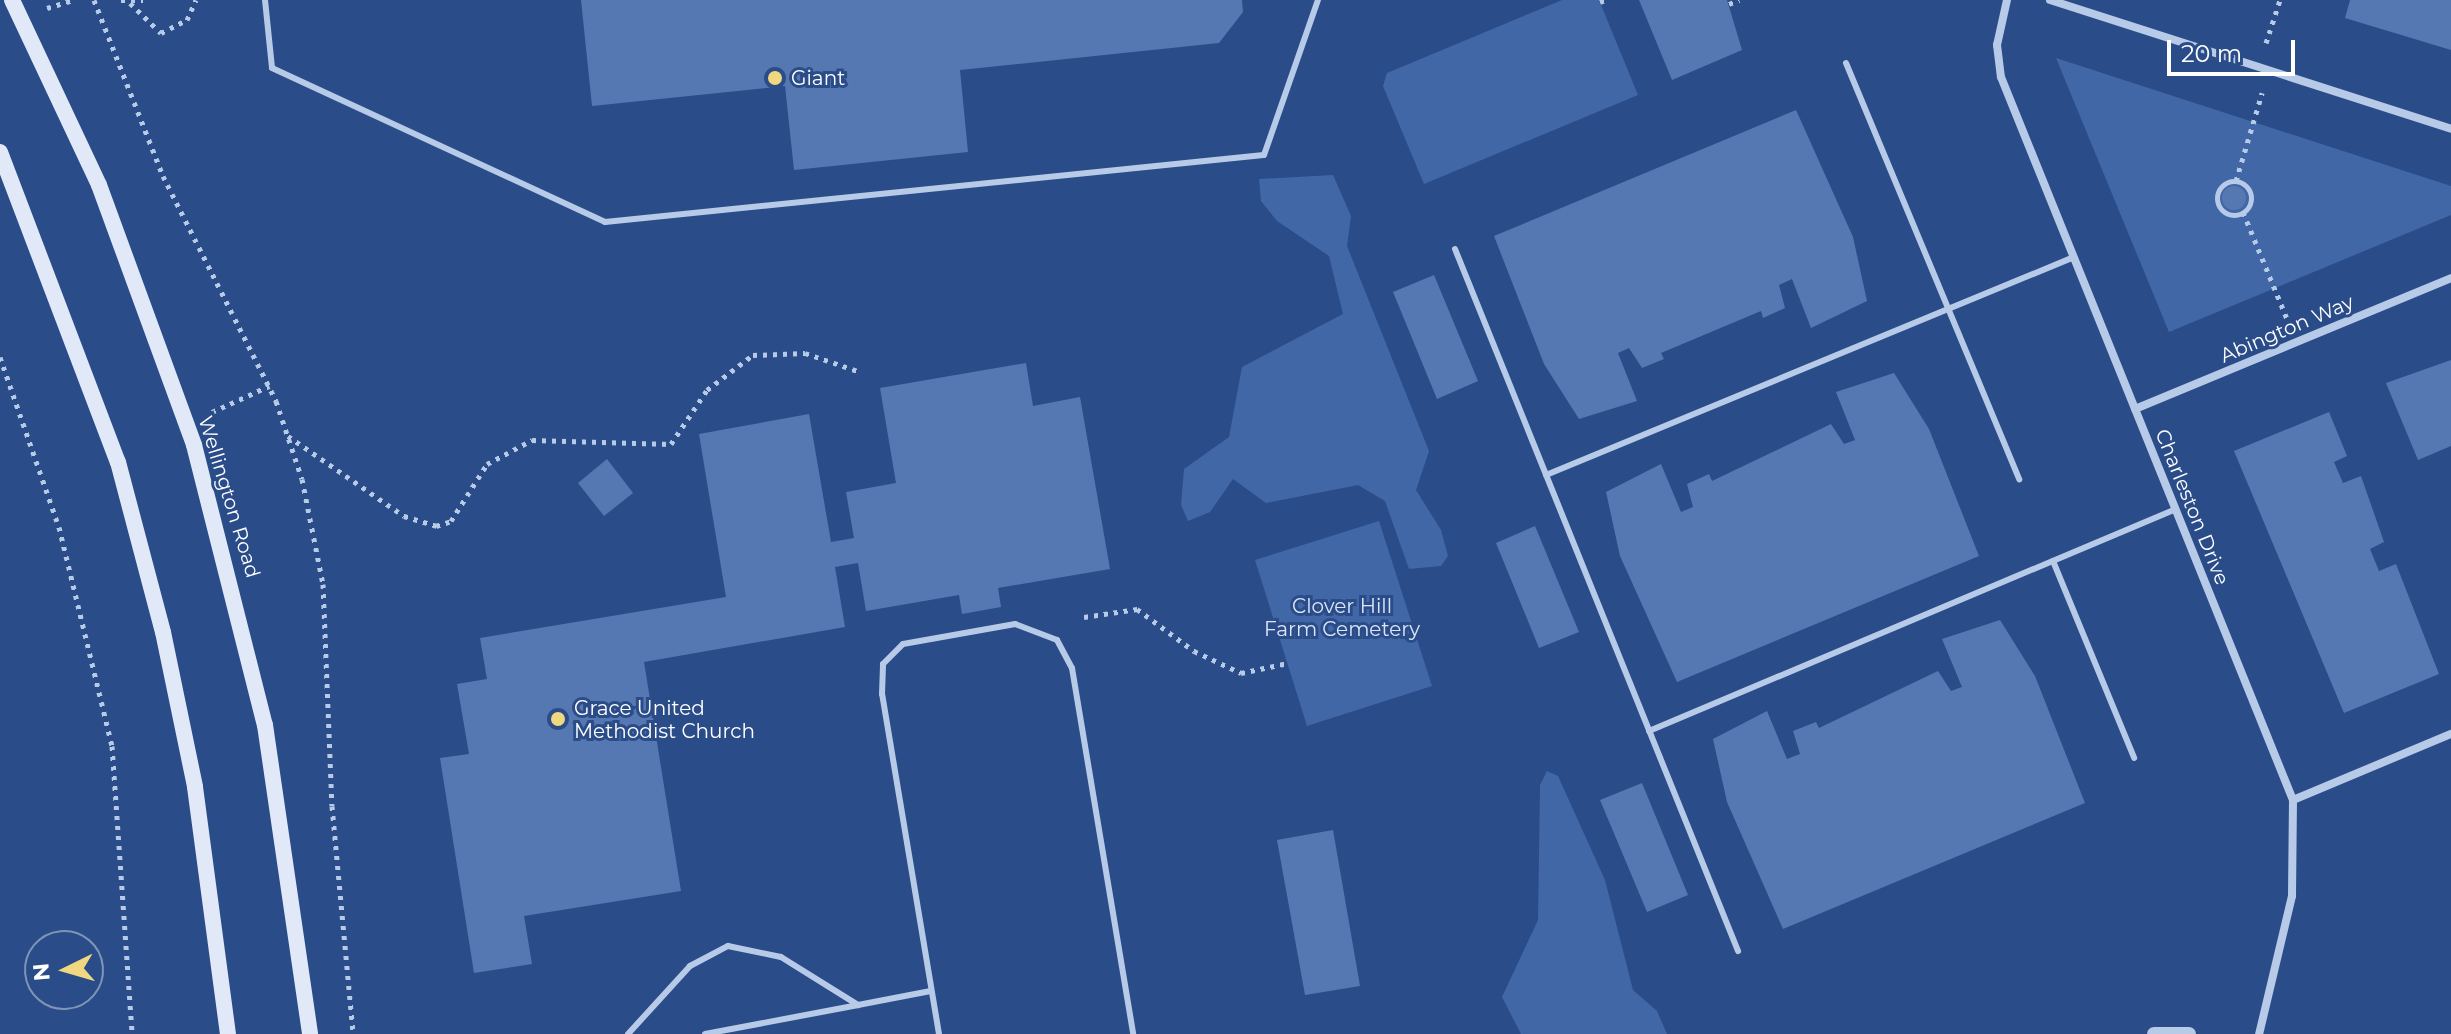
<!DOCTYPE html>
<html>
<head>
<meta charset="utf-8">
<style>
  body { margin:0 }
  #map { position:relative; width:2451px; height:1034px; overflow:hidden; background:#2a4c89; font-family:Montserrat,sans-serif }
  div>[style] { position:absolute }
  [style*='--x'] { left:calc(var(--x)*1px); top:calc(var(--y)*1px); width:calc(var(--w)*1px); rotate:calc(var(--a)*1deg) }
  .green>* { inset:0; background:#4267a7 }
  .building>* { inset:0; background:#5678b2 }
  .round { border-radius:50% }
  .path>* { height:5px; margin-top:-2.5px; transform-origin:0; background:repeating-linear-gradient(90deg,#b7cae8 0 4px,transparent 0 10px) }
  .path>.ring { margin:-2.5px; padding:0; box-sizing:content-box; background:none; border:5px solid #b7cae8; border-radius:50% }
  .service>* { height:6px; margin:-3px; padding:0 3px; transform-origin:3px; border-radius:3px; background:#b7cae8 }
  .minor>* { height:8px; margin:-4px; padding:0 4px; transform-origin:4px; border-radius:4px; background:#b7cae8 }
  .tertiary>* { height:14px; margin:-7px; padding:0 7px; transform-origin:7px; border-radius:7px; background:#b7cae8 }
  .secondary>* { height:16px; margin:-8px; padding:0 8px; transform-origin:8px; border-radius:8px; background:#e1e9f8 }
  .dots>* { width:22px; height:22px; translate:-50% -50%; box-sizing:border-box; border:4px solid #2a4c89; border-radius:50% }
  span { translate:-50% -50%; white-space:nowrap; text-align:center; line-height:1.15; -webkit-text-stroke:6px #2a4c89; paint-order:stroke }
  .poi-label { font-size:20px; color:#fff }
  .left { translate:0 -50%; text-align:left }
  .street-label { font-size:20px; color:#fff }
  .park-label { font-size:20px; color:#dbe5f7 }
  .north { position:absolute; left:24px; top:930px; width:80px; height:80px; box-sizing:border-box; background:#2a4c89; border:2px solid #7f94b8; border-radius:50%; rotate:265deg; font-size:22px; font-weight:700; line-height:32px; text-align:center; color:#fff }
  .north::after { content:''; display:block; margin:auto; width:28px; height:36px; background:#efd87f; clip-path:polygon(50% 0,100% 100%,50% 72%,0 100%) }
  .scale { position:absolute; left:2167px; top:40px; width:128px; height:36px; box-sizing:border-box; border:4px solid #fff; border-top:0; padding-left:10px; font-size:24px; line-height:28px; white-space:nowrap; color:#fff; -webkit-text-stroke:6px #2a4c89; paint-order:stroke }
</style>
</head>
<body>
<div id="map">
  <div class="green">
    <i style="clip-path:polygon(1562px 0,1599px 0,1638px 95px,1424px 184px,1383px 86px,1387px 73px)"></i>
    <i style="clip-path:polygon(2056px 58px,2451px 186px,2451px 215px,2169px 332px)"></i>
    <i style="clip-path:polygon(1333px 175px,1351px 216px,1347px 246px,1429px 451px,1416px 490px,1441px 530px,1448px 556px,1441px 566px,1409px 569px,1385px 501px,1358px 485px,1266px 503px,1233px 479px,1210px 512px,1188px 521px,1181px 505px,1184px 469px,1229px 437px,1242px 367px,1343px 314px,1329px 256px,1277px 221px,1261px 201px,1259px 179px)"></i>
    <i style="clip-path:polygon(1379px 521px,1432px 686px,1307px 726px,1255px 560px)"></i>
    <i style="clip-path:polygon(1547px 771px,1558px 776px,1605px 880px,1633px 990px,1657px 1011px,1667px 1034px,1521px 1034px,1502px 997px,1538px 920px,1540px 785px)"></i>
  </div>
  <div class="building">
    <i style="clip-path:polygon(581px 0,1242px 0,1243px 12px,1219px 43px,960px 70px,968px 152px,794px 170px,785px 86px,592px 106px)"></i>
    <i style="clip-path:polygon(1639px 0,1727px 0,1742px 50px,1672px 80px)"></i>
    <i style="clip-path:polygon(2350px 0,2451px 0,2451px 50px,2345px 18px)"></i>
    <i style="clip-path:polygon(1796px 110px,1853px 237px,1867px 301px,1811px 328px,1792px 279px,1779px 285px,1785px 308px,1763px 318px,1761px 311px,1661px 353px,1664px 359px,1642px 368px,1629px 348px,1618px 353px,1637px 401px,1579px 419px,1544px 364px,1494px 236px)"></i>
    <i class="round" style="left:2222px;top:186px;width:24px;height:24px"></i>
    <i style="clip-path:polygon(1434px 275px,1478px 381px,1437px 399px,1393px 292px)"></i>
    <i style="clip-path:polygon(2451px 360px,2451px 446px,2418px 460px,2386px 383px)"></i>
    <i style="clip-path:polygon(1026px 363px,1033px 406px,1080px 397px,1110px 569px,998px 588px,1001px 607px,962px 614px,959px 595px,866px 611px,858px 563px,835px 567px,845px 627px,644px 662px,681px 891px,524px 916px,532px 964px,474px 973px,440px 758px,469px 754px,457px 684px,487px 679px,480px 638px,726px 597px,699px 434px,809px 414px,831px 542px,854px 538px,846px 492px,896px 483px,880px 388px)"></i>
    <i style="clip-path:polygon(1894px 373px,1929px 429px,1979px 556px,1677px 682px,1620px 556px,1606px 492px,1661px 464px,1681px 512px,1693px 507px,1687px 484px,1709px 474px,1712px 481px,1831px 424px,1844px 444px,1855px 440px,1836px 392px)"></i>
    <i style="clip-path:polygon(2329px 412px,2347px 456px,2334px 462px,2343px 483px,2361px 476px,2384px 542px,2370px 549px,2379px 571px,2396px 564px,2439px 674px,2344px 713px,2234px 451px)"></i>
    <i style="clip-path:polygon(607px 459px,633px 493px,604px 516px,578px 483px)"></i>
    <i style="clip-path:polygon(1535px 526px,1579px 632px,1539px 648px,1496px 543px)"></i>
    <i style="clip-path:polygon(2000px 620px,2035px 676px,2085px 803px,1783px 929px,1727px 802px,1713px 739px,1767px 711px,1787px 759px,1800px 754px,1793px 731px,1816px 722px,1819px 728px,1938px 671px,1951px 691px,1962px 687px,1942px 639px)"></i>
    <i style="clip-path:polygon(1642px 783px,1688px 895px,1647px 912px,1600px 800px)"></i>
    <i style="clip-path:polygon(1333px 830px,1360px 986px,1305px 995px,1277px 840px)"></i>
  </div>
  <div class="path">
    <i style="--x:94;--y:0;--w:189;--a:68.6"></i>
    <i style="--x:163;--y:176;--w:252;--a:63.3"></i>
    <i style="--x:276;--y:401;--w:82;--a:71.6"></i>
    <i style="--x:302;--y:479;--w:107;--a:78.7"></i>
    <i style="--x:323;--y:584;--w:222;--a:87.7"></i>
    <i style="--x:332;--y:806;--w:229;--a:84.7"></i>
    <i style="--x:121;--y:0;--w:22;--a:0"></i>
    <i style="--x:1600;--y:2;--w:5;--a:-22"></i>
    <i style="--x:130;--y:3;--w:43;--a:44.1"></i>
    <i style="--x:161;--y:33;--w:29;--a:-27"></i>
    <i style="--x:187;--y:20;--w:22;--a:-66"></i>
    <i style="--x:1729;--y:4;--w:11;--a:-22"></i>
    <i style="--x:47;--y:8;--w:27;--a:-17"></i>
    <i style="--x:2266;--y:43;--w:45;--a:-72"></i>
    <i style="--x:2236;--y:181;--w:92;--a:-73.5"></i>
    <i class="ring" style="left:2217px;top:181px;width:29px;height:29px"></i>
    <i style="--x:2243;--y:212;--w:116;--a:67.6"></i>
    <i style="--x:0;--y:357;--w:180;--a:70.9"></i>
    <i style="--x:59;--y:527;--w:225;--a:76.4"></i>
    <i style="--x:112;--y:746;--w:289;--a:86"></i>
    <i style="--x:212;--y:412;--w:63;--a:-24.5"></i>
    <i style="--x:288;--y:436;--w:141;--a:34.6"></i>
    <i style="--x:404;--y:516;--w:34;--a:17"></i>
    <i style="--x:436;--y:526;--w:16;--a:-18"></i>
    <i style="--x:451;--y:521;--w:67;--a:-57.7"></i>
    <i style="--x:487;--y:464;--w:51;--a:-28.1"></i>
    <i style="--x:532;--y:440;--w:139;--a:1.6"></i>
    <i style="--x:671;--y:444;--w:65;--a:-56.3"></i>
    <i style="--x:707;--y:390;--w:58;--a:-37.3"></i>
    <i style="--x:753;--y:355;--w:52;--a:-2.2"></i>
    <i style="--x:805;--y:353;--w:56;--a:18.8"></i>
    <i style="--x:1084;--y:617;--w:54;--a:-8.6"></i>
    <i style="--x:1137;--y:609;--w:71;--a:36.4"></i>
    <i style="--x:1194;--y:651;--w:52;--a:25.1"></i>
    <i style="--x:1241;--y:673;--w:48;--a:-12"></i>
  </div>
  <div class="service">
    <i style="--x:265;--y:0;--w:68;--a:84.1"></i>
    <i style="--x:272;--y:68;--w:367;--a:24.8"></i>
    <i style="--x:605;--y:222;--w:662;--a:-5.81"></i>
    <i style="--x:1264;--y:155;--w:164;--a:-70.8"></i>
    <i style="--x:1846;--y:63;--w:451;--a:67.4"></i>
    <i style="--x:1455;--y:249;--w:757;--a:68.04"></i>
    <i style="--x:1546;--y:475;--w:571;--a:-22.43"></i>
    <i style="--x:2053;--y:561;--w:213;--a:67.6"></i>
    <i style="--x:1649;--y:731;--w:572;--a:-22.84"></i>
    <i style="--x:628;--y:1034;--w:92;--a:-47.6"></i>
    <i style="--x:690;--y:966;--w:43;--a:-27.8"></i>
    <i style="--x:728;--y:946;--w:54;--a:11.7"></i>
    <i style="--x:781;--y:957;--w:91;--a:31.9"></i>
    <i style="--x:858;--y:1005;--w:74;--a:-10.9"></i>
    <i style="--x:705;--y:1034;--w:156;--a:-10.7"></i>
    <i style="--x:939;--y:1034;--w:345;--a:-99.5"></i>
    <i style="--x:882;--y:694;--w:30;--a:-88"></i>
    <i style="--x:883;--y:664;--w:28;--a:-45"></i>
    <i style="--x:903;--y:644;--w:114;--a:-10.1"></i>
    <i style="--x:1015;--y:624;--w:45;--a:20.9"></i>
    <i style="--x:1057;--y:640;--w:32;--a:62"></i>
    <i style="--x:1072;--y:668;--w:371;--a:80.5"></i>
  </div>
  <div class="minor">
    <i style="--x:2007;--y:0;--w:46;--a:102.5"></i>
    <i style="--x:1997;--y:45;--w:32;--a:83"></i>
    <i style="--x:2001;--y:77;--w:780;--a:68.01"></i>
    <i style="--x:2293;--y:800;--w:96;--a:90.6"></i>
    <i style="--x:2292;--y:896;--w:142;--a:103.4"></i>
    <i style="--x:2050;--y:0;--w:421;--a:17.8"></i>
    <i style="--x:2135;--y:409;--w:342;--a:-22.5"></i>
    <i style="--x:2293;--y:800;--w:171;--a:-22.7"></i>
  </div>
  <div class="tertiary">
    <i style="--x:2154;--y:1034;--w:35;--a:0"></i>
  </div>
  <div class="secondary">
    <i style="--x:12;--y:0;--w:204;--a:64.8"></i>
    <i style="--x:99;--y:185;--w:277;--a:69.9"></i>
    <i style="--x:194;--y:445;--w:289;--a:75.8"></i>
    <i style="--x:265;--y:725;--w:312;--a:81.7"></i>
    <i style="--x:0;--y:152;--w:332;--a:69.2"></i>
    <i style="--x:118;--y:462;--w:176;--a:75.2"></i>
    <i style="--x:163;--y:632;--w:158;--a:78.3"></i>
    <i style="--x:195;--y:787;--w:249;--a:82.4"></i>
  </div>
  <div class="dots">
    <i style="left:775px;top:78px;background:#efd87f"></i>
    <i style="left:558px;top:719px;background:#efd87f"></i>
  </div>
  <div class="poi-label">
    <span class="left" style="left:791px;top:78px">Giant</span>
    <span class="left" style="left:574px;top:720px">Grace United<br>Methodist Church</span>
  </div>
  <div class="street-label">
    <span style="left:2287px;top:329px;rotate:-23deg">Abington Way</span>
    <span style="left:229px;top:497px;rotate:73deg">Wellington Road</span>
    <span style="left:2192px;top:507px;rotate:68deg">Charleston Drive</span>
  </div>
  <div class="park-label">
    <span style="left:1342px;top:618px">Clover Hill<br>Farm Cemetery</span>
  </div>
  <div class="north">N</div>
  <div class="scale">20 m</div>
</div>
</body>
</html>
